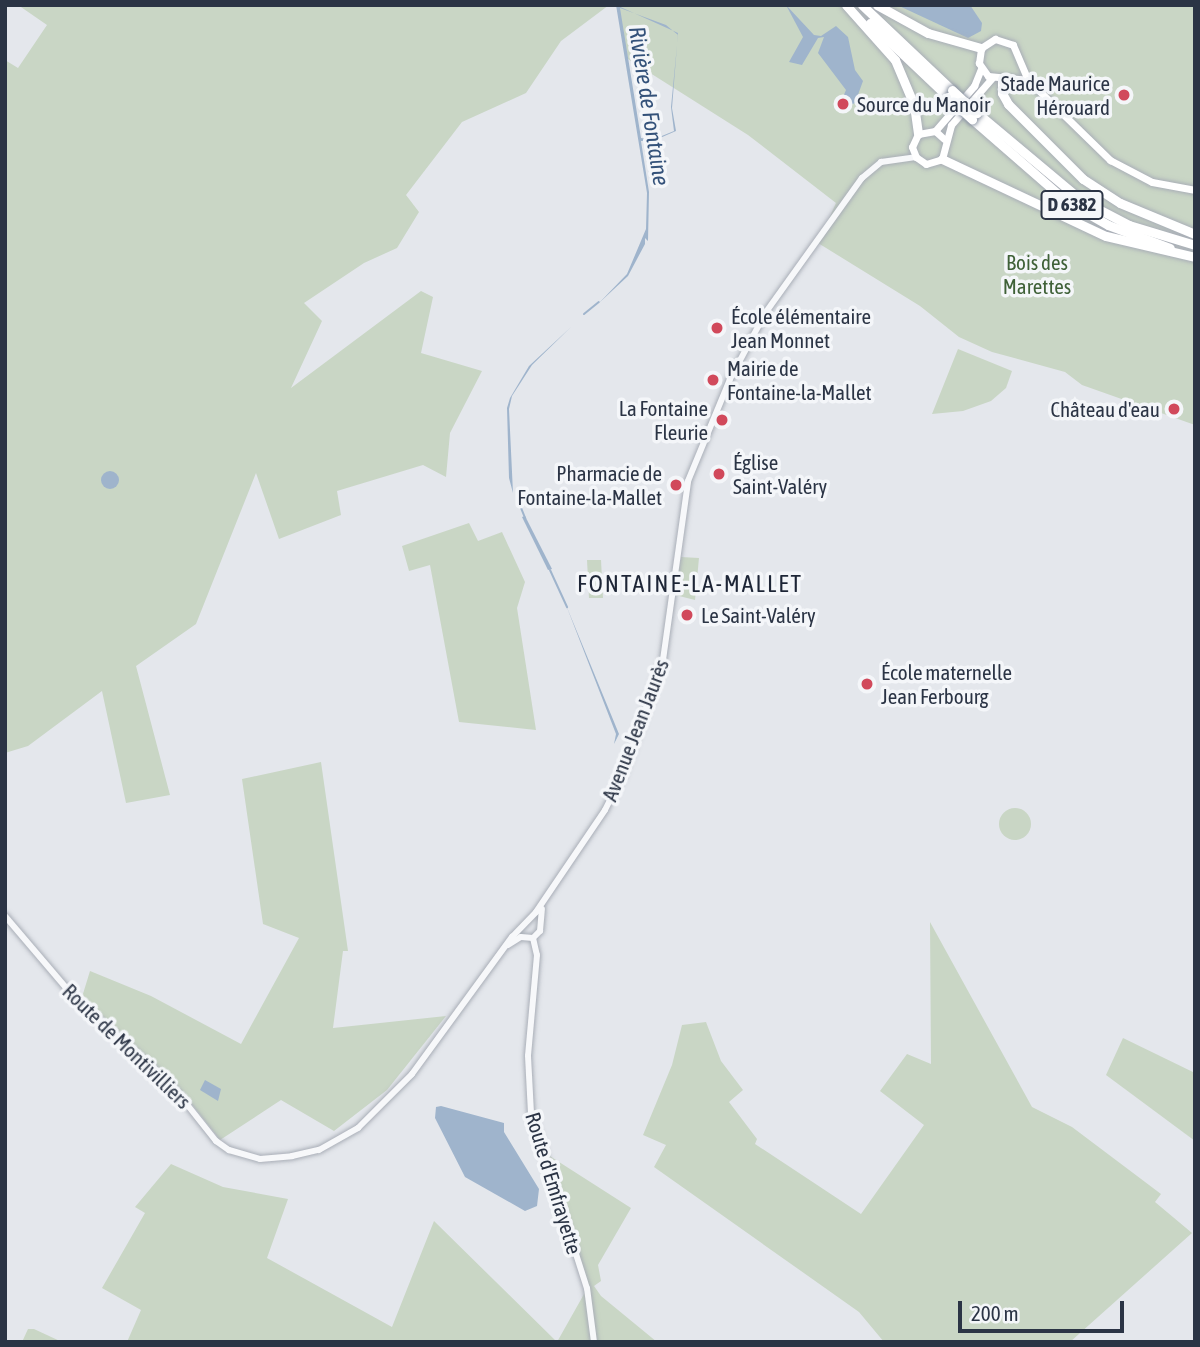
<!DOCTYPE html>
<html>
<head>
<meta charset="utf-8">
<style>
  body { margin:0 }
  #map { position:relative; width:1200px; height:1347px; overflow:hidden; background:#e4e7ec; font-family:"Asap Condensed",sans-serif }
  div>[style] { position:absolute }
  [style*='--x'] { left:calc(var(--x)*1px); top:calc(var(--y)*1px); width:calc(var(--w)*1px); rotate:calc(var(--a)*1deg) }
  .green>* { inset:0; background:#c9d6c5 }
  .round { border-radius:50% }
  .water>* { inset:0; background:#9fb4cc }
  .stream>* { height:2px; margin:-1px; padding:0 1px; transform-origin:1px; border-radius:1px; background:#9fb4cc }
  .roads { filter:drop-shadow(0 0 2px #a9aeb7) drop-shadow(0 0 2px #a9aeb7) }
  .minor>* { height:6px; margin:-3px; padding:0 3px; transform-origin:3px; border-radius:3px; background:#f7f8fa }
  .major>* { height:7px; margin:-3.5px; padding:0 3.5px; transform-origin:3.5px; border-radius:3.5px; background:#fff }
  .highway>* { height:9px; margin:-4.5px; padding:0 4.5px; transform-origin:4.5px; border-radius:4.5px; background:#fff }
  .bridges { filter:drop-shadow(0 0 2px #8b94a3) drop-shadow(0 0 2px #8b94a3) }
  .highway-bridge>* { height:9px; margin:-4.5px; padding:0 4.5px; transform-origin:4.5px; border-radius:4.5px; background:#fff }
  .dots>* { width:19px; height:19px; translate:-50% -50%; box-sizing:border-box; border:4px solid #f4f6f9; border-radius:50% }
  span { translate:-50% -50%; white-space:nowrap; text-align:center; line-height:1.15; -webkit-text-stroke:7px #f4f6f9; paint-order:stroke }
  .shield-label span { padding:2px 5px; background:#f4f6f9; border:2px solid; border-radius:5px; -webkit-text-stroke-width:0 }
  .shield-label { font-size:19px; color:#2b3445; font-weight:700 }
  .poi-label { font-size:21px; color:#2b3445 }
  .right { translate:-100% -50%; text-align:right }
  .left { translate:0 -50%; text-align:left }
  .park-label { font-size:21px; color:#3f6138 }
  .street-label { font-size:21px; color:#2b3445 }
  .water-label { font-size:23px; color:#34527a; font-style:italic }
  .quarter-label { font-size:24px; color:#1d2536; letter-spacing:2px }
  .frame { position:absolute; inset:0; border:7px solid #2b3445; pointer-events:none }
  .scale { position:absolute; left:958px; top:1301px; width:166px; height:32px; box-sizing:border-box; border:4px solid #2b3445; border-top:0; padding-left:9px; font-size:21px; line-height:24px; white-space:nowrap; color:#2b3445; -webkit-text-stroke:5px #f4f6f9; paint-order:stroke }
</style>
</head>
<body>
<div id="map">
  <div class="green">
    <i style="clip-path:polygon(18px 5px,609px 5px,561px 41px,526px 93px,462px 122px,406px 195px,419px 212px,397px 248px,364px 263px,304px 303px,322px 321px,291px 388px,421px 291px,433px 297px,421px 353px,482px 371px,450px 433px,446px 477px,423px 465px,337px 491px,341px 515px,279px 539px,256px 473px,196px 624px,136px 666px,170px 795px,126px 803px,102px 691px,28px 746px,5px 753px,5px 60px,18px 68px,47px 25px)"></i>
    <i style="clip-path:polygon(617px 5px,1195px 5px,1195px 425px,1082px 385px,1065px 372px,992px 352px,959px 337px,920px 306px,818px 243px,836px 203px,748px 135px,628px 59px)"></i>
    <i style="clip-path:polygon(958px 349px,1012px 371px,1006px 388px,991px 401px,963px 411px,932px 414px)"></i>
    <i style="clip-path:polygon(469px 523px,478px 541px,502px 532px,525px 582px,517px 608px,536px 730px,459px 722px,430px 565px,409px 571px,402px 546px)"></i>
    <i style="clip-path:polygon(681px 557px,699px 558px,695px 600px,675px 595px)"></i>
    <i style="clip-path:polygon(587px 560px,601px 560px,603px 598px,589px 598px)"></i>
    <i style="clip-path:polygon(321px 762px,348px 951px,343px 951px,333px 1028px,446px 1016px,387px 1090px,334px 1131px,281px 1100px,220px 1140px,175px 1083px,82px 997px,90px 971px,151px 996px,241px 1044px,299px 938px,263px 924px,242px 779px)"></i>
    <i class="round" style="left:999px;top:808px;width:32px;height:32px"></i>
    <i style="clip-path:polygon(930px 922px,1032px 1107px,1072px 1127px,1161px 1194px,1155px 1202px,1192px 1233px,1070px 1342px,884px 1342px,859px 1312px,654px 1167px,666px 1145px,643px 1135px,672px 1065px,682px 1025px,706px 1022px,721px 1061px,743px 1090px,729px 1102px,757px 1139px,755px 1144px,861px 1214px,924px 1125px,880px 1091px,907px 1054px,931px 1064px)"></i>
    <i style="clip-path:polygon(1123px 1038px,1195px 1073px,1195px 1141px,1106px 1075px)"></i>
    <i style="clip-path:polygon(545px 1153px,631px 1208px,598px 1265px,601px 1281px,594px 1286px,601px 1296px,657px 1342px,127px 1342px,141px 1310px,102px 1288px,145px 1213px,135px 1207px,171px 1164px,223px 1187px,288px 1199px,267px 1258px,392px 1327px,434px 1221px,557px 1342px,588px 1287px)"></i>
    <i style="clip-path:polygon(28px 1329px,34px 1329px,62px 1342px,22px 1342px)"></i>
  </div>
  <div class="water">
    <i style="clip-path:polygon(evenodd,616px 5px,678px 33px,672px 108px,676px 131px,653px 141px,641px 141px,649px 192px,648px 241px,645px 238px,645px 244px,628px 276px,599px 303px,627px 274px,646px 229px,647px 193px,616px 5px,620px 8px,666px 25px,678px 35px,671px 107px,674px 131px,652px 140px,641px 138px,620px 8px)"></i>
    <i style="clip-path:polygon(786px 5px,814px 35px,821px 36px,836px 26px,848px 37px,855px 70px,863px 81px,855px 103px,844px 108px,840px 104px,846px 90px,818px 53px,824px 37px,818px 38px,802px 65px,789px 62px,803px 37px)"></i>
    <i style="clip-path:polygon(897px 5px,970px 5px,982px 23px,981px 31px,968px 38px)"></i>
    <i style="clip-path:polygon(571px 327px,532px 365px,512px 396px,509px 409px,513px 493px,509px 478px,507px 408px,510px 398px,529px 366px)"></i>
    <i class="round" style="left:101px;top:471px;width:18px;height:18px"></i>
    <i style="clip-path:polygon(525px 516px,552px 569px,548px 570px,522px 517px)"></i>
    <i style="clip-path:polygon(566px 605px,619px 734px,614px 744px,616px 734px)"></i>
    <i style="clip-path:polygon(205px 1080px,221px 1089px,218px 1101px,200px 1090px)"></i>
    <i style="clip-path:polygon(441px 1106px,504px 1123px,504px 1132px,539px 1189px,537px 1206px,525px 1211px,465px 1177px,435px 1118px,436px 1107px)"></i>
  </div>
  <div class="stream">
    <i style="--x:584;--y:314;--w:19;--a:-39"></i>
    <i style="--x:517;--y:498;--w:22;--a:68"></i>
    <i style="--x:550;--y:570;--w:41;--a:65.3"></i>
  </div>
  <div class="roads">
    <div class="minor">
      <i style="--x:5;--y:916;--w:106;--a:49.6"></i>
      <i style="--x:74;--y:997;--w:129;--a:41.9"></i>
      <i style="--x:170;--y:1083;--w:74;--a:51.6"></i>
      <i style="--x:216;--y:1141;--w:16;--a:35"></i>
      <i style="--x:229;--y:1150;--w:32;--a:16"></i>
      <i style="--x:260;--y:1159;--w:32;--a:-5"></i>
      <i style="--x:292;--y:1156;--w:28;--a:-13"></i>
      <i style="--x:319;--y:1150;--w:45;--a:-29.4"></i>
      <i style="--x:358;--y:1128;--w:76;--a:-45"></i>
      <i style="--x:412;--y:1074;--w:170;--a:-53.9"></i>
      <i style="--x:512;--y:937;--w:35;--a:-46"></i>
      <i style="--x:536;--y:912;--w:123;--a:-55.9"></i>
      <i style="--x:605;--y:810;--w:40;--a:-63.4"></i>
      <i style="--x:623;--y:774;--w:121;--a:-70.7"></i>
      <i style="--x:663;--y:660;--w:181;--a:-82"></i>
      <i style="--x:688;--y:481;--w:110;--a:-67.6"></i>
      <i style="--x:730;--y:379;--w:76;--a:-61.8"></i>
      <i style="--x:766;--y:312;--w:165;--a:-54.4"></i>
      <i style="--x:862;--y:178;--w:25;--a:-40"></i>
      <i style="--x:881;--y:162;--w:35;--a:-8"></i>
      <i style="--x:533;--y:938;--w:17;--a:77"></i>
      <i style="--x:537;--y:955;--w:101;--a:95.1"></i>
      <i style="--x:528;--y:1056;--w:57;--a:87"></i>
      <i style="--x:531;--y:1113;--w:184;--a:72.3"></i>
      <i style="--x:587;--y:1288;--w:54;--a:82.6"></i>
      <i style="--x:533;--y:938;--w:10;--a:-45"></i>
      <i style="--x:540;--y:931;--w:22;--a:-85"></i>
      <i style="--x:508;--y:945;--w:15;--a:-32"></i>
      <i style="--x:521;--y:937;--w:12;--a:5"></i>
    </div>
    <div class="major">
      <i style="--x:1028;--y:80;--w:40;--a:-174.3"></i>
      <i style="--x:988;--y:76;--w:16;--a:-125"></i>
      <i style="--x:979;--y:63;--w:15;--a:-82"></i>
      <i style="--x:981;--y:48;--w:17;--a:-33"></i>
      <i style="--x:995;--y:39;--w:19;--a:18"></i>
      <i style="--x:1013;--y:45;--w:38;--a:67"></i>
      <i style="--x:1028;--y:80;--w:115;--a:44.3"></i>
      <i style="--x:1110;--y:160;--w:47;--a:27.6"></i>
      <i style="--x:1152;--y:182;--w:44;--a:10.5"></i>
      <i style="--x:935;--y:131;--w:60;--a:-49.1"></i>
      <i style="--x:974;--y:86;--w:18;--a:-68"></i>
      <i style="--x:944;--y:139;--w:12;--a:-138"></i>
      <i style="--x:935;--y:131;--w:17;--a:170"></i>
      <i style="--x:918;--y:134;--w:14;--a:115"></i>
      <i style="--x:912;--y:147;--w:11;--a:68"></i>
      <i style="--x:916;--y:157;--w:12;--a:35"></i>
      <i style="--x:926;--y:164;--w:17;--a:-17"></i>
      <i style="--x:942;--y:159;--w:35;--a:-75"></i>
      <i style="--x:951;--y:125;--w:62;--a:-48.9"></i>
    </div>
    <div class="highway">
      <i style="--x:846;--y:5;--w:74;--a:48.3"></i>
      <i style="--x:895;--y:60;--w:49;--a:67.1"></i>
      <i style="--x:914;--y:105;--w:29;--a:82"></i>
      <i style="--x:862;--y:5;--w:124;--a:43.4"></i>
      <i style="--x:877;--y:5;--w:58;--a:28.8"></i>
      <i style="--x:928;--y:33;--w:55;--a:15.8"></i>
      <i style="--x:870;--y:23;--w:108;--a:43.5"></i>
      <i style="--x:1002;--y:79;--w:14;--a:90"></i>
      <i style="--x:1002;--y:93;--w:13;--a:61"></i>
      <i style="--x:1008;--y:104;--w:106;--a:45"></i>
      <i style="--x:1083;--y:179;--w:44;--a:33"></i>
      <i style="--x:1120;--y:203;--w:81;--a:22.5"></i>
      <i style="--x:977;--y:113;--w:136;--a:39.9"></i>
      <i style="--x:1081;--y:200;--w:54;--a:27.5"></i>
      <i style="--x:1129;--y:225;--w:69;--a:16.9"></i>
      <i style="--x:972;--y:119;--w:125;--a:41.1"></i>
      <i style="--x:1066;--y:201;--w:48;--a:29.7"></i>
      <i style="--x:1108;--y:225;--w:66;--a:20.4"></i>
      <i style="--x:942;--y:159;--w:181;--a:25.2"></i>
      <i style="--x:1106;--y:236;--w:91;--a:13.3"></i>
    </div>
  </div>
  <div class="bridges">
    <div class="highway-bridge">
      <i style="--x:952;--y:90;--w:34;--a:43"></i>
      <i style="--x:948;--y:97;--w:33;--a:43"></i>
    </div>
  </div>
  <div class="dots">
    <i style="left:1124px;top:95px;background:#d1495b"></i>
    <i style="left:843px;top:104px;background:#d1495b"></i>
    <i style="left:717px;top:328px;background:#d1495b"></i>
    <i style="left:713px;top:380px;background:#d1495b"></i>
    <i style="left:1174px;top:409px;background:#d1495b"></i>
    <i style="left:722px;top:420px;background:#d1495b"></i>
    <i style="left:719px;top:474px;background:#d1495b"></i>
    <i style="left:676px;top:485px;background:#d1495b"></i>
    <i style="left:687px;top:615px;background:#d1495b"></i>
    <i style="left:867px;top:684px;background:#d1495b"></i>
  </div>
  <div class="shield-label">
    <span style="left:1072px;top:205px">D 6382</span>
  </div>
  <div class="poi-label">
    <span class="right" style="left:1110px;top:95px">Stade Maurice<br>Hérouard</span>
    <span class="left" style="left:857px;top:104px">Source du Manoir</span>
    <span class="left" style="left:731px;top:328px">École élémentaire<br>Jean Monnet</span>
    <span class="left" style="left:727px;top:380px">Mairie de<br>Fontaine-la-Mallet</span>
    <span class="right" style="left:708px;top:420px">La Fontaine<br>Fleurie</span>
    <span class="right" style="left:1160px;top:409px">Château d'eau</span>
    <span class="left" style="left:733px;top:474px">Église<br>Saint-Valéry</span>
    <span class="right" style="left:662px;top:485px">Pharmacie de<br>Fontaine-la-Mallet</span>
    <span class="left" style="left:701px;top:615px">Le Saint-Valéry</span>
    <span class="left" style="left:881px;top:684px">École maternelle<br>Jean Ferbourg</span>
  </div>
  <div class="park-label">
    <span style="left:1037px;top:274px">Bois des<br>Marettes</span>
  </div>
  <div class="street-label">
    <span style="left:635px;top:730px;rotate:-69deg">Avenue Jean Jaurès</span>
    <span style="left:127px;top:1046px;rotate:44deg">Route de Montivilliers</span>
    <span style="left:554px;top:1183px;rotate:73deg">Route d'Emfrayette</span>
  </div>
  <div class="water-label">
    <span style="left:649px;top:106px;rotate:81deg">Rivière de Fontaine</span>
  </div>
  <div class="quarter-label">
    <span style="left:690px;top:584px">FONTAINE-LA-MALLET</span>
  </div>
  <div class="frame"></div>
  <div class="scale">200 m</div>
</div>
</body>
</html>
